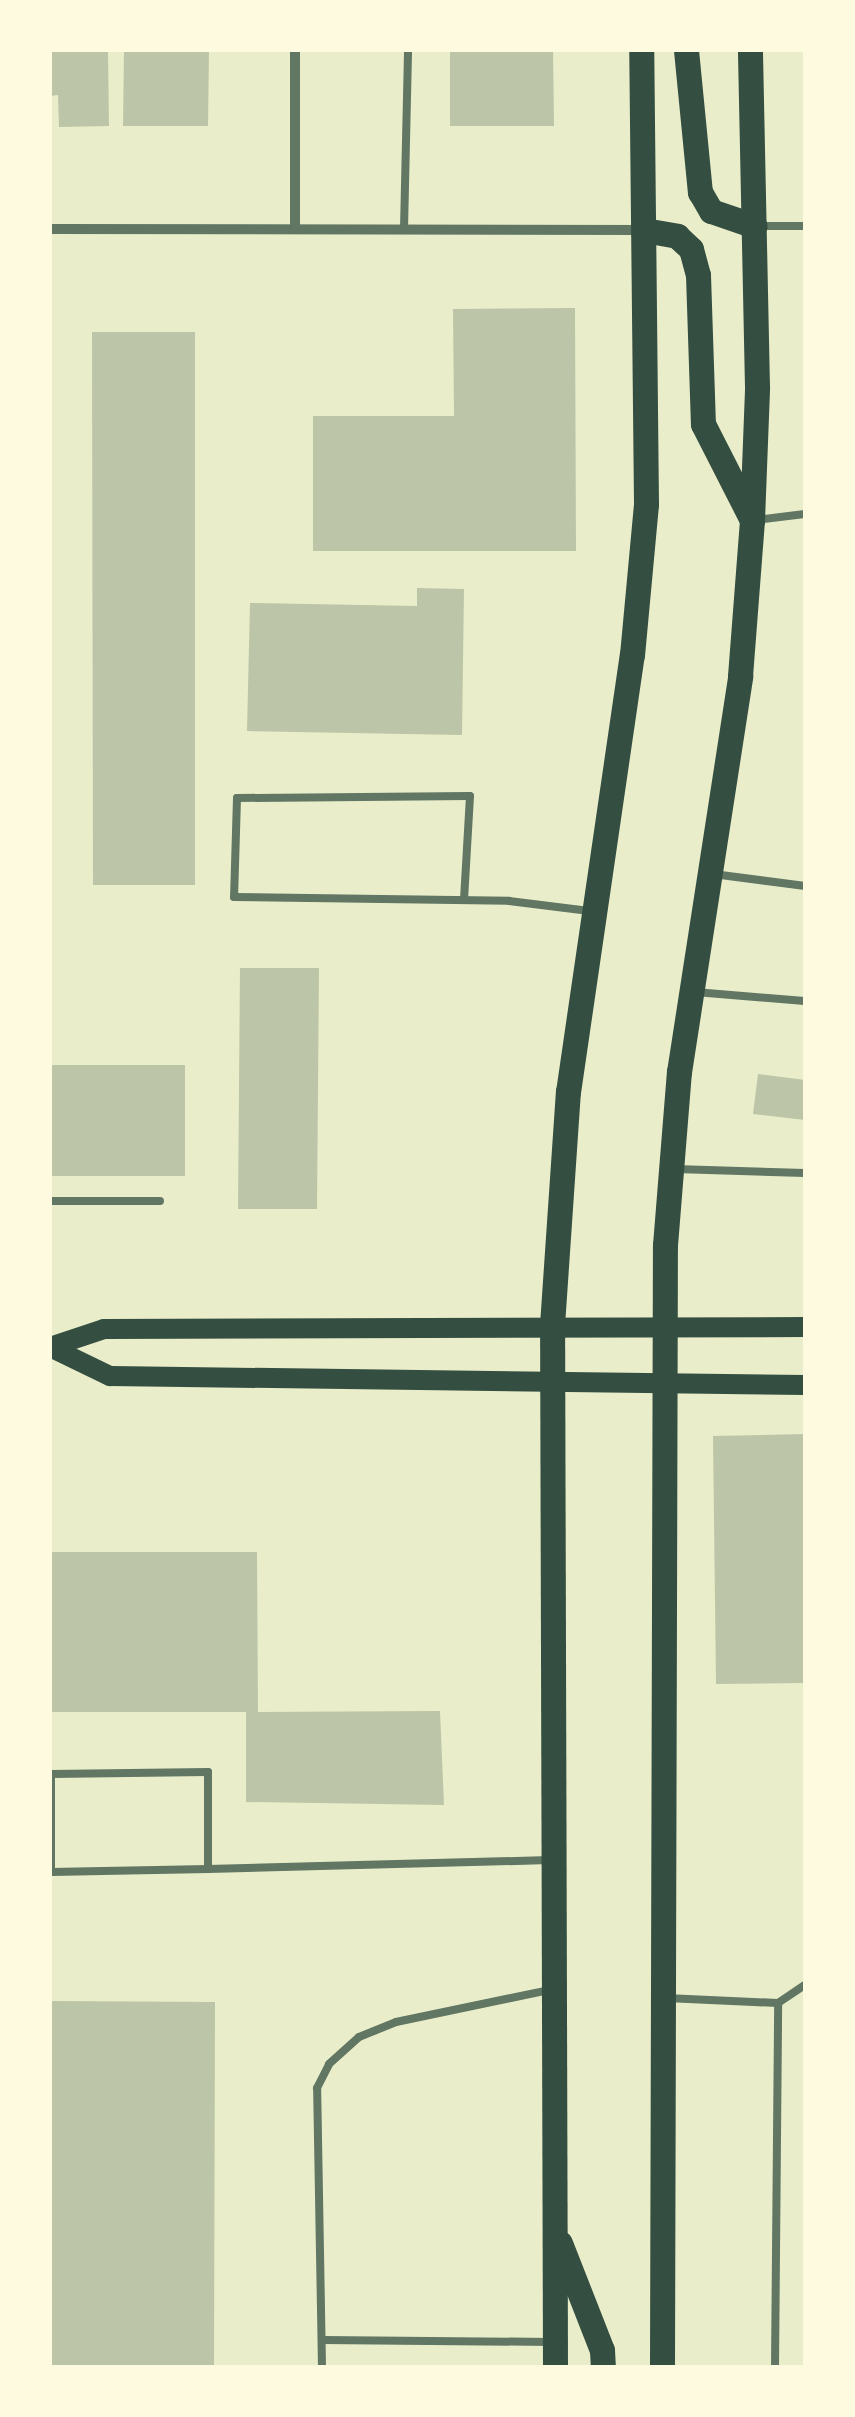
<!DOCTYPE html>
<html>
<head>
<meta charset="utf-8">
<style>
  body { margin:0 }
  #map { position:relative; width:855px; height:2417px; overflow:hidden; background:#e9edc9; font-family:"IBM Plex Serif",serif }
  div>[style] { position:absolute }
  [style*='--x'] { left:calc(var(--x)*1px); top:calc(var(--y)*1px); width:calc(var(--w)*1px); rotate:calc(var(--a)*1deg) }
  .building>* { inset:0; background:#bcc5a7 }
  .service>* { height:8px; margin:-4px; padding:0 4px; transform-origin:4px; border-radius:4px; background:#617663 }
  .minor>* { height:10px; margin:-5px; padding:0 5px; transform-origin:5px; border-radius:5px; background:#617663 }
  .secondary>* { height:20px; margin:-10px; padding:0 10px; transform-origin:10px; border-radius:10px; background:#344e41 }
  .primary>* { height:25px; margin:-12.5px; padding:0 12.5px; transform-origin:12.5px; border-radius:12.5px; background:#344e41 }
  span { translate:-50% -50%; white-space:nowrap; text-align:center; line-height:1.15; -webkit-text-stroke:8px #fefae0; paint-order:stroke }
  .frame { position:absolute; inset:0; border:52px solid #fefae0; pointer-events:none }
</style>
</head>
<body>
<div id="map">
  <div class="building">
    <i style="clip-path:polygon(50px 50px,108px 50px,109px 126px,59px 127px,58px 95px,50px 96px)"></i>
    <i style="clip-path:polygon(124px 50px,209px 50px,208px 126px,123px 126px)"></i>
    <i style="clip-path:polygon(450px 50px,553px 50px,554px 126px,450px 126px)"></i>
    <i style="clip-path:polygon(575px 308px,576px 551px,313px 551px,313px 416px,454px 416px,453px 309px)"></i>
    <i style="clip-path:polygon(92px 332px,195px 332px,195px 885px,93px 885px)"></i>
    <i style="clip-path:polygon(417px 588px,464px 589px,462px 735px,247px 731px,250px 603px,417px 606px)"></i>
    <i style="clip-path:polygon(240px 968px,319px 968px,317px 1209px,238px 1209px)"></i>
    <i style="clip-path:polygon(50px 1065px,185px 1065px,185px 1176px,50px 1176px)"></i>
    <i style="clip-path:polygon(758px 1074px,805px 1080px,805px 1120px,753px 1114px)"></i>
    <i style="clip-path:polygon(805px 1434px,805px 1683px,716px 1684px,713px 1436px)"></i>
    <i style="clip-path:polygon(50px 1552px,257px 1552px,258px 1712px,440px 1711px,444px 1805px,246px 1802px,246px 1712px,50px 1712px)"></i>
    <i style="clip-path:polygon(50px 2001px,215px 2002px,214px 2367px,50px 2367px)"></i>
  </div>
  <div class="service">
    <i style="--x:759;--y:226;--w:46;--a:0"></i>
    <i style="--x:404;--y:229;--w:179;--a:-88.7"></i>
    <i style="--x:755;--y:520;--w:50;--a:-6.8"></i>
    <i style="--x:713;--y:874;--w:93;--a:7.4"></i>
    <i style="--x:464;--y:900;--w:104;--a:-86.7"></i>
    <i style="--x:470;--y:796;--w:233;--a:179.5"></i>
    <i style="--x:237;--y:798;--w:99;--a:91.7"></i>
    <i style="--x:234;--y:897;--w:275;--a:0.8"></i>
    <i style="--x:509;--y:901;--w:81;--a:7.1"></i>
    <i style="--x:695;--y:992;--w:110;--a:4.7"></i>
    <i style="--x:675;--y:1169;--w:130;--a:1.8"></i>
    <i style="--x:50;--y:1201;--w:110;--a:0"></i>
    <i style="--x:208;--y:1869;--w:97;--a:-90"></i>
    <i style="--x:208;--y:1772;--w:157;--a:179.3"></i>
    <i style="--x:51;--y:1774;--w:98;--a:90"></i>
    <i style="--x:51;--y:1872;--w:157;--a:-1.1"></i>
    <i style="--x:208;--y:1869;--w:341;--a:-1.5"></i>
    <i style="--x:666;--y:1998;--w:112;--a:2.6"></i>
    <i style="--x:778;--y:2003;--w:32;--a:-34"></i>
    <i style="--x:322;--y:2340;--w:230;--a:0.5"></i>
    <i style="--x:322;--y:2367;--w:279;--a:-91"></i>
    <i style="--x:317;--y:2088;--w:27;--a:-63"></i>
    <i style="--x:329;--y:2064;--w:40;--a:-42"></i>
    <i style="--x:359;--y:2037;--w:40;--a:-22"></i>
    <i style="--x:396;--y:2022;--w:156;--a:-11.8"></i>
    <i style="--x:775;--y:2367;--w:364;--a:-89.5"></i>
  </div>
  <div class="minor">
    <i style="--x:50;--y:229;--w:593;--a:0.1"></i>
    <i style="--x:295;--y:229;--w:179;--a:-90"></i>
  </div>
  <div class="secondary">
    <i style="--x:50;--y:1347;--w:67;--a:25.8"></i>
    <i style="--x:110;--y:1376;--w:695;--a:0.74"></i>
    <i style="--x:50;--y:1347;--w:57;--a:-18.4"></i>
    <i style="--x:104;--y:1329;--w:701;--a:-0.16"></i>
  </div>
  <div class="primary">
    <i style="--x:686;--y:50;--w:143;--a:84.4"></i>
    <i style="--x:700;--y:192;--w:22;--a:60"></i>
    <i style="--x:711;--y:211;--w:46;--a:18.8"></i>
    <i style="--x:644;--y:230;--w:34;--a:10"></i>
    <i style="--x:677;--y:236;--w:19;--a:43"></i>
    <i style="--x:691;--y:249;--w:27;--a:75"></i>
    <i style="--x:698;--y:275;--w:149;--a:88.1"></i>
    <i style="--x:703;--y:424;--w:108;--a:63"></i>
    <i style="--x:560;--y:2243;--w:115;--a:68.6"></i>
    <i style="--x:602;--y:2350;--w:17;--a:87"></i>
    <i style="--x:555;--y:2367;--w:1042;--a:-90.16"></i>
    <i style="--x:552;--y:1325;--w:234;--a:-86.1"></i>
    <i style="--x:568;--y:1092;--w:442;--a:-81.7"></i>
    <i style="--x:632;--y:655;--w:152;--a:-84.7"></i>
    <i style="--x:646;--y:504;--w:454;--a:-90.6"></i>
    <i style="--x:662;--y:2367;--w:1122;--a:-89.85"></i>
    <i style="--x:665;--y:1245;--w:174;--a:-85.4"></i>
    <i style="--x:679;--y:1072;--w:401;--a:-81.2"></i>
    <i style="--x:740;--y:676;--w:156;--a:-85.6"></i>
    <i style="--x:752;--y:520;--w:133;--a:-87.8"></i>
    <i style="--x:757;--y:387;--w:337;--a:-91.2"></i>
  </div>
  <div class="frame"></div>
</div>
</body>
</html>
